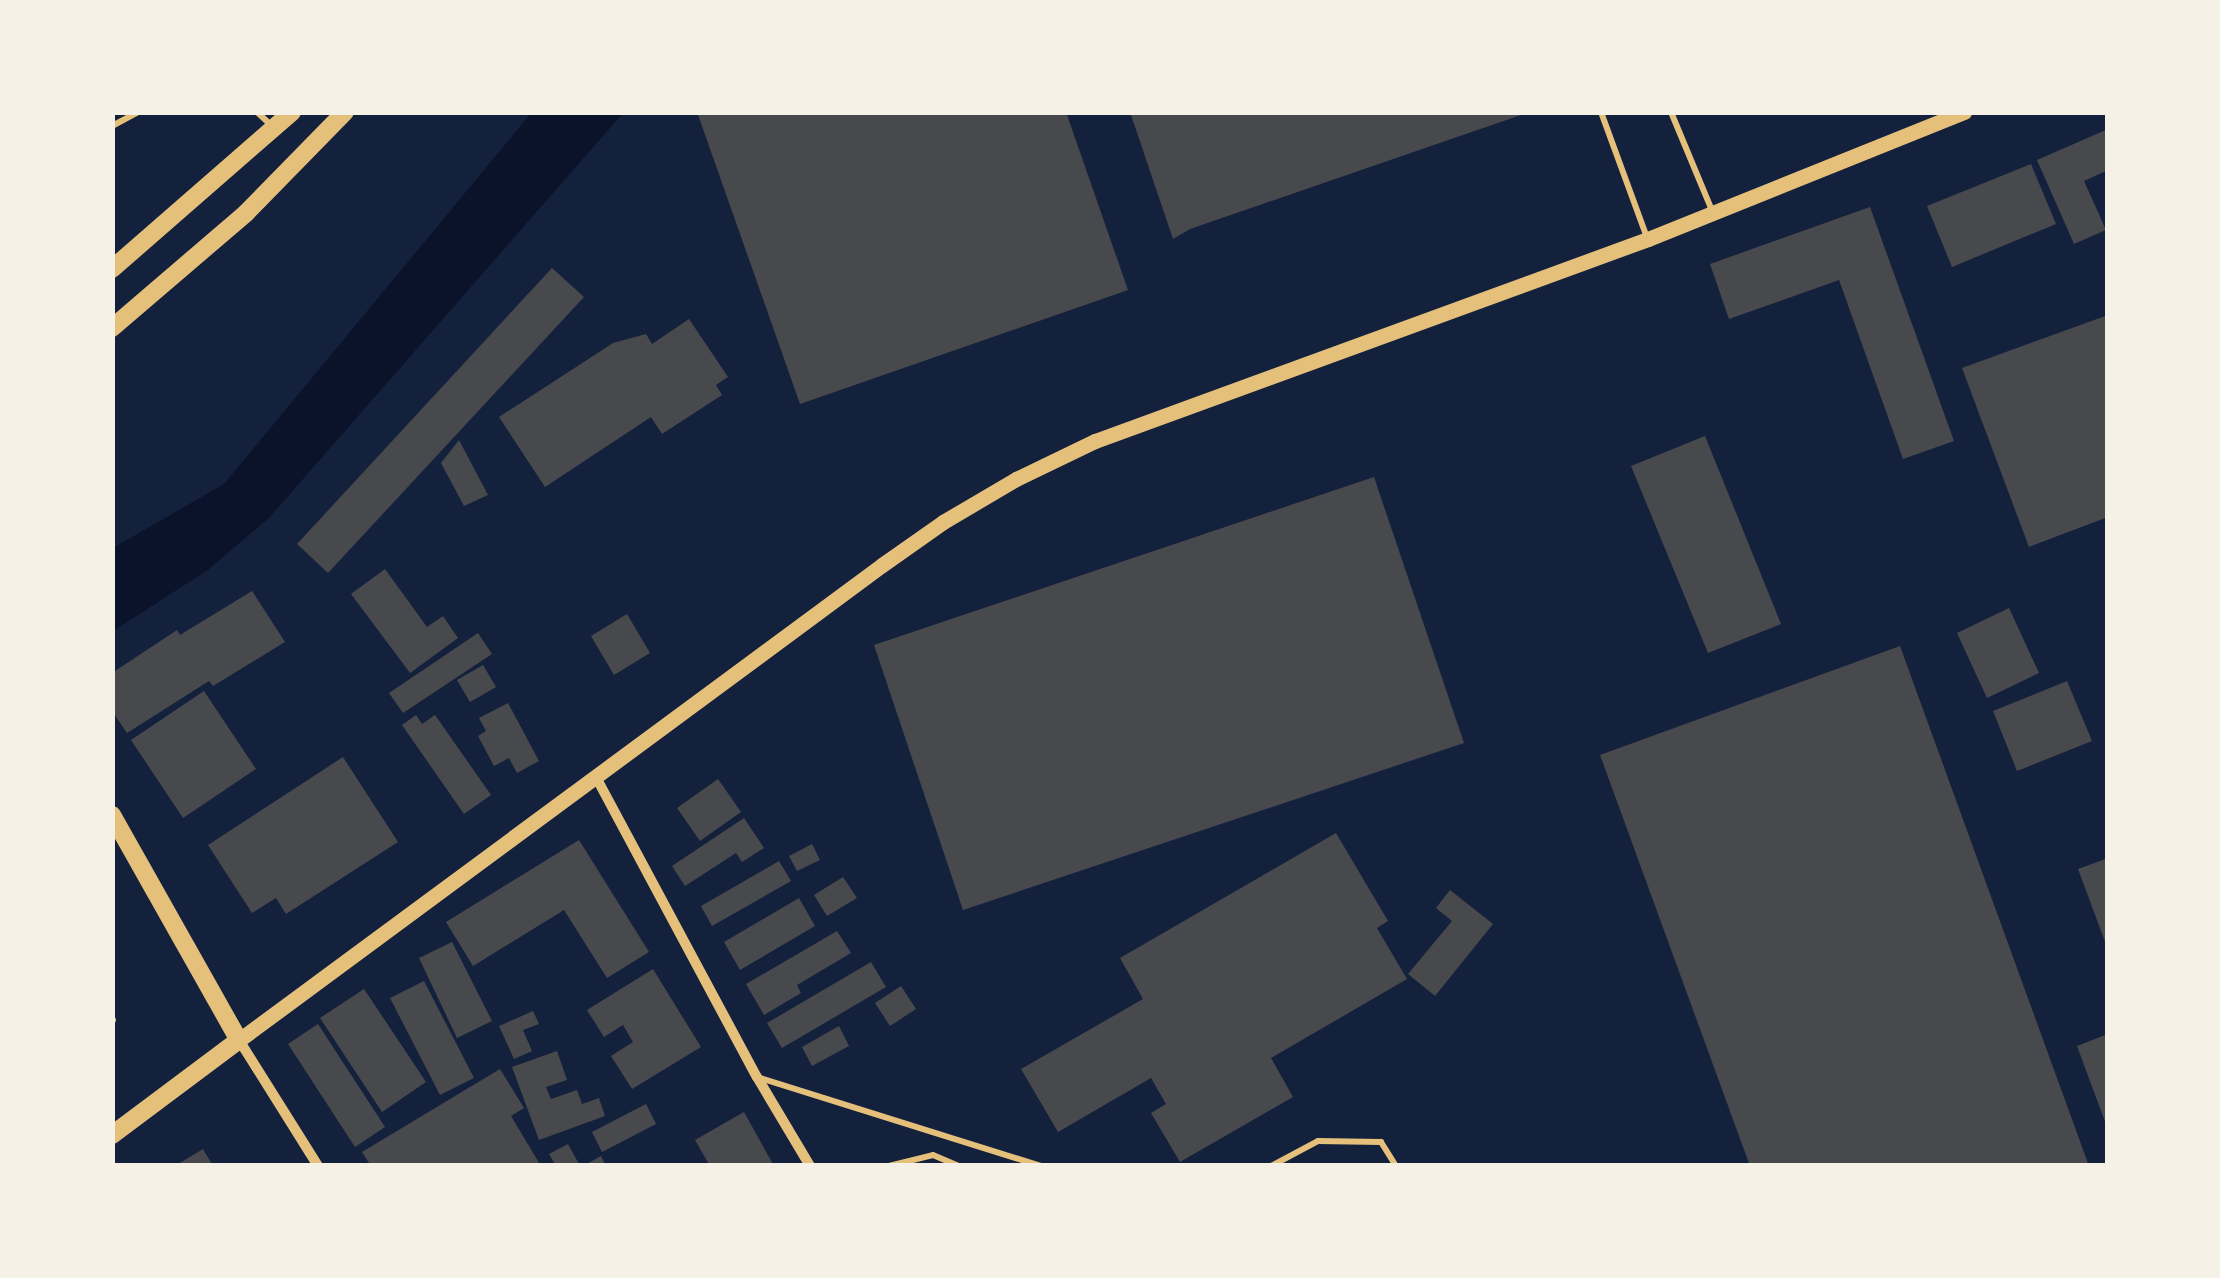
<!DOCTYPE html>
<html>
<head>
<meta charset="utf-8">
<style>
  body { margin:0 }
  #map { position:relative; width:2220px; height:1278px; overflow:hidden; background:#14213d; font-family:Roboto,sans-serif }
  div>[style] { position:absolute }
  [style*='--x'] { left:calc(var(--x)*1px); top:calc(var(--y)*1px); width:calc(var(--w)*1px); rotate:calc(var(--a)*1deg) }
  .water>* { inset:0; background:#0b132b }
  .building>* { inset:0; background:#48494c }
  .service>* { height:6px; margin:-3px; padding:0 3px; transform-origin:3px; border-radius:3px; background:#e5c07b }
  .minor>* { height:10px; margin:-5px; padding:0 5px; transform-origin:5px; border-radius:5px; background:#e5c07b }
  .tertiary>* { height:15px; margin:-7.5px; padding:0 7.5px; transform-origin:7.5px; border-radius:7.5px; background:#e5c07b }
  .secondary>* { height:18px; margin:-9px; padding:0 9px; transform-origin:9px; border-radius:9px; background:#e5c07b }
  span { translate:-50% -50%; white-space:nowrap; text-align:center; line-height:1.15; -webkit-text-stroke:10px #f6f1e7; paint-order:stroke }
  .frame { position:absolute; inset:0; border:115px solid #f6f1e7; pointer-events:none }
</style>
</head>
<body>
<div id="map">
  <div class="water">
    <i style="clip-path:polygon(532px 112px,623px 113px,269px 518px,208px 570px,113px 631px,113px 548px,224px 484px)"></i>
  </div>
  <div class="building">
    <i style="clip-path:polygon(697px 112px,1066px 112px,1128px 290px,800px 404px)"></i>
    <i style="clip-path:polygon(1130px 112px,1527px 112px,1527px 113px,1190px 229px,1173px 239px)"></i>
    <i style="clip-path:polygon(2108px 129px,2108px 170px,2084px 181px,2106px 230px,2074px 244px,2037px 160px)"></i>
    <i style="clip-path:polygon(2031px 164px,2056px 224px,1952px 267px,1927px 206px)"></i>
    <i style="clip-path:polygon(1870px 207px,1954px 441px,1903px 459px,1839px 280px,1729px 319px,1710px 264px)"></i>
    <i style="clip-path:polygon(552px 268px,584px 297px,328px 573px,297px 544px)"></i>
    <i style="clip-path:polygon(2108px 315px,2108px 517px,2029px 547px,1962px 368px)"></i>
    <i style="clip-path:polygon(689px 319px,728px 377px,716px 385px,722px 395px,662px 434px,651px 417px,545px 487px,499px 417px,613px 343px,646px 334px,652px 344px)"></i>
    <i style="clip-path:polygon(1705px 436px,1781px 624px,1708px 653px,1631px 466px)"></i>
    <i style="clip-path:polygon(459px 440px,488px 495px,464px 506px,441px 463px)"></i>
    <i style="clip-path:polygon(1374px 477px,1464px 743px,963px 910px,874px 645px)"></i>
    <i style="clip-path:polygon(385px 569px,427px 627px,443px 616px,458px 638px,410px 673px,351px 594px)"></i>
    <i style="clip-path:polygon(252px 591px,285px 642px,213px 686px,209px 681px,127px 733px,112px 711px,112px 673px,177px 630px,180px 635px)"></i>
    <i style="clip-path:polygon(2009px 608px,2039px 673px,1987px 698px,1957px 633px)"></i>
    <i style="clip-path:polygon(627px 614px,650px 653px,614px 675px,591px 636px)"></i>
    <i style="clip-path:polygon(478px 633px,492px 654px,403px 713px,389px 693px)"></i>
    <i style="clip-path:polygon(1900px 646px,2089px 1166px,1750px 1166px,1600px 755px)"></i>
    <i style="clip-path:polygon(483px 665px,496px 687px,470px 702px,457px 680px)"></i>
    <i style="clip-path:polygon(2067px 681px,2092px 741px,2017px 771px,1993px 711px)"></i>
    <i style="clip-path:polygon(204px 691px,256px 769px,183px 818px,131px 740px)"></i>
    <i style="clip-path:polygon(508px 703px,539px 761px,517px 773px,509px 758px,494px 766px,478px 736px,486px 731px,479px 718px)"></i>
    <i style="clip-path:polygon(416px 715px,422px 724px,435px 715px,491px 795px,464px 814px,402px 725px)"></i>
    <i style="clip-path:polygon(343px 757px,398px 842px,286px 914px,276px 898px,252px 913px,208px 845px)"></i>
    <i style="clip-path:polygon(718px 779px,741px 812px,700px 841px,677px 808px)"></i>
    <i style="clip-path:polygon(744px 818px,764px 848px,742px 862px,736px 853px,685px 886px,672px 866px)"></i>
    <i style="clip-path:polygon(1336px 833px,1388px 921px,1377px 928px,1407px 979px,1271px 1058px,1293px 1097px,1180px 1162px,1151px 1113px,1166px 1104px,1151px 1078px,1058px 1132px,1021px 1069px,1143px 999px,1120px 958px)"></i>
    <i style="clip-path:polygon(579px 840px,649px 952px,607px 978px,564px 910px,473px 966px,446px 922px)"></i>
    <i style="clip-path:polygon(812px 844px,820px 860px,797px 871px,789px 856px)"></i>
    <i style="clip-path:polygon(2108px 858px,2108px 947px,2107px 947px,2078px 869px)"></i>
    <i style="clip-path:polygon(779px 861px,791px 881px,712px 926px,701px 906px)"></i>
    <i style="clip-path:polygon(843px 877px,857px 898px,827px 916px,814px 895px)"></i>
    <i style="clip-path:polygon(1450px 890px,1493px 924px,1435px 996px,1408px 974px,1452px 921px,1436px 908px)"></i>
    <i style="clip-path:polygon(799px 898px,815px 926px,740px 970px,724px 942px)"></i>
    <i style="clip-path:polygon(837px 931px,851px 953px,797px 985px,801px 993px,764px 1015px,746px 984px)"></i>
    <i style="clip-path:polygon(452px 942px,492px 1021px,457px 1038px,419px 958px)"></i>
    <i style="clip-path:polygon(871px 962px,886px 987px,782px 1048px,767px 1023px)"></i>
    <i style="clip-path:polygon(653px 969px,701px 1047px,632px 1089px,611px 1056px,633px 1042px,623px 1025px,604px 1037px,587px 1010px)"></i>
    <i style="clip-path:polygon(424px 981px,474px 1078px,440px 1095px,390px 998px)"></i>
    <i style="clip-path:polygon(901px 986px,916px 1009px,890px 1026px,875px 1003px)"></i>
    <i style="clip-path:polygon(364px 989px,426px 1082px,382px 1112px,320px 1018px)"></i>
    <i style="clip-path:polygon(533px 1011px,539px 1024px,523px 1030px,532px 1051px,514px 1059px,499px 1026px)"></i>
    <i style="clip-path:polygon(318px 1024px,385px 1127px,355px 1147px,288px 1044px)"></i>
    <i style="clip-path:polygon(839px 1026px,849px 1046px,812px 1066px,802px 1047px)"></i>
    <i style="clip-path:polygon(2108px 1034px,2108px 1127px,2107px 1127px,2077px 1046px)"></i>
    <i style="clip-path:polygon(557px 1051px,567px 1080px,546px 1087px,551px 1099px,577px 1090px,582px 1104px,599px 1098px,605px 1116px,539px 1140px,512px 1067px)"></i>
    <i style="clip-path:polygon(500px 1069px,524px 1108px,511px 1116px,541px 1166px,371px 1166px,362px 1152px)"></i>
    <i style="clip-path:polygon(646px 1104px,656px 1124px,602px 1152px,592px 1132px)"></i>
    <i style="clip-path:polygon(744px 1112px,774px 1166px,710px 1166px,695px 1140px)"></i>
    <i style="clip-path:polygon(568px 1144px,580px 1166px,556px 1166px,549px 1154px)"></i>
    <i style="clip-path:polygon(203px 1149px,213px 1166px,175px 1166px)"></i>
    <i style="clip-path:polygon(601px 1156px,606px 1166px,583px 1166px)"></i>
  </div>
  <div class="service">
    <i style="--x:257;--y:112;--w:19;--a:43"></i>
    <i style="--x:1601;--y:112;--w:134;--a:69.9"></i>
    <i style="--x:1671;--y:112;--w:109;--a:67.4"></i>
    <i style="--x:112;--y:126;--w:30;--a:-28"></i>
    <i style="--x:112;--y:1020;--w:1;--a:0"></i>
    <i style="--x:760;--y:1078;--w:294;--a:17.4"></i>
    <i style="--x:889;--y:1166;--w:45;--a:-14"></i>
    <i style="--x:933;--y:1155;--w:28;--a:23"></i>
    <i style="--x:1271;--y:1166;--w:53;--a:-28"></i>
    <i style="--x:1318;--y:1141;--w:63;--a:0.9"></i>
    <i style="--x:1381;--y:1142;--w:28;--a:58"></i>
  </div>
  <div class="minor">
    <i style="--x:597;--y:779;--w:338;--a:61.8"></i>
    <i style="--x:757;--y:1077;--w:104;--a:59.2"></i>
    <i style="--x:239;--y:1040;--w:149;--a:57.9"></i>
  </div>
  <div class="tertiary">
    <i style="--x:239;--y:1040;--w:799;--a:-36.45"></i>
    <i style="--x:882;--y:565;--w:75;--a:-35.2"></i>
    <i style="--x:943;--y:522;--w:85;--a:-30.5"></i>
    <i style="--x:1016;--y:479;--w:88;--a:-25.7"></i>
    <i style="--x:1095;--y:441;--w:589;--a:-20.07"></i>
    <i style="--x:1648;--y:239;--w:341;--a:-21.9"></i>
  </div>
  <div class="secondary">
    <i style="--x:112;--y:269;--w:239;--a:-41.1"></i>
    <i style="--x:112;--y:328;--w:177;--a:-40.6"></i>
    <i style="--x:246;--y:213;--w:141;--a:-45.6"></i>
    <i style="--x:112;--y:815;--w:258;--a:60.6"></i>
    <i style="--x:239;--y:1040;--w:159;--a:143.2"></i>
  </div>
  <div class="frame"></div>
</div>
</body>
</html>
